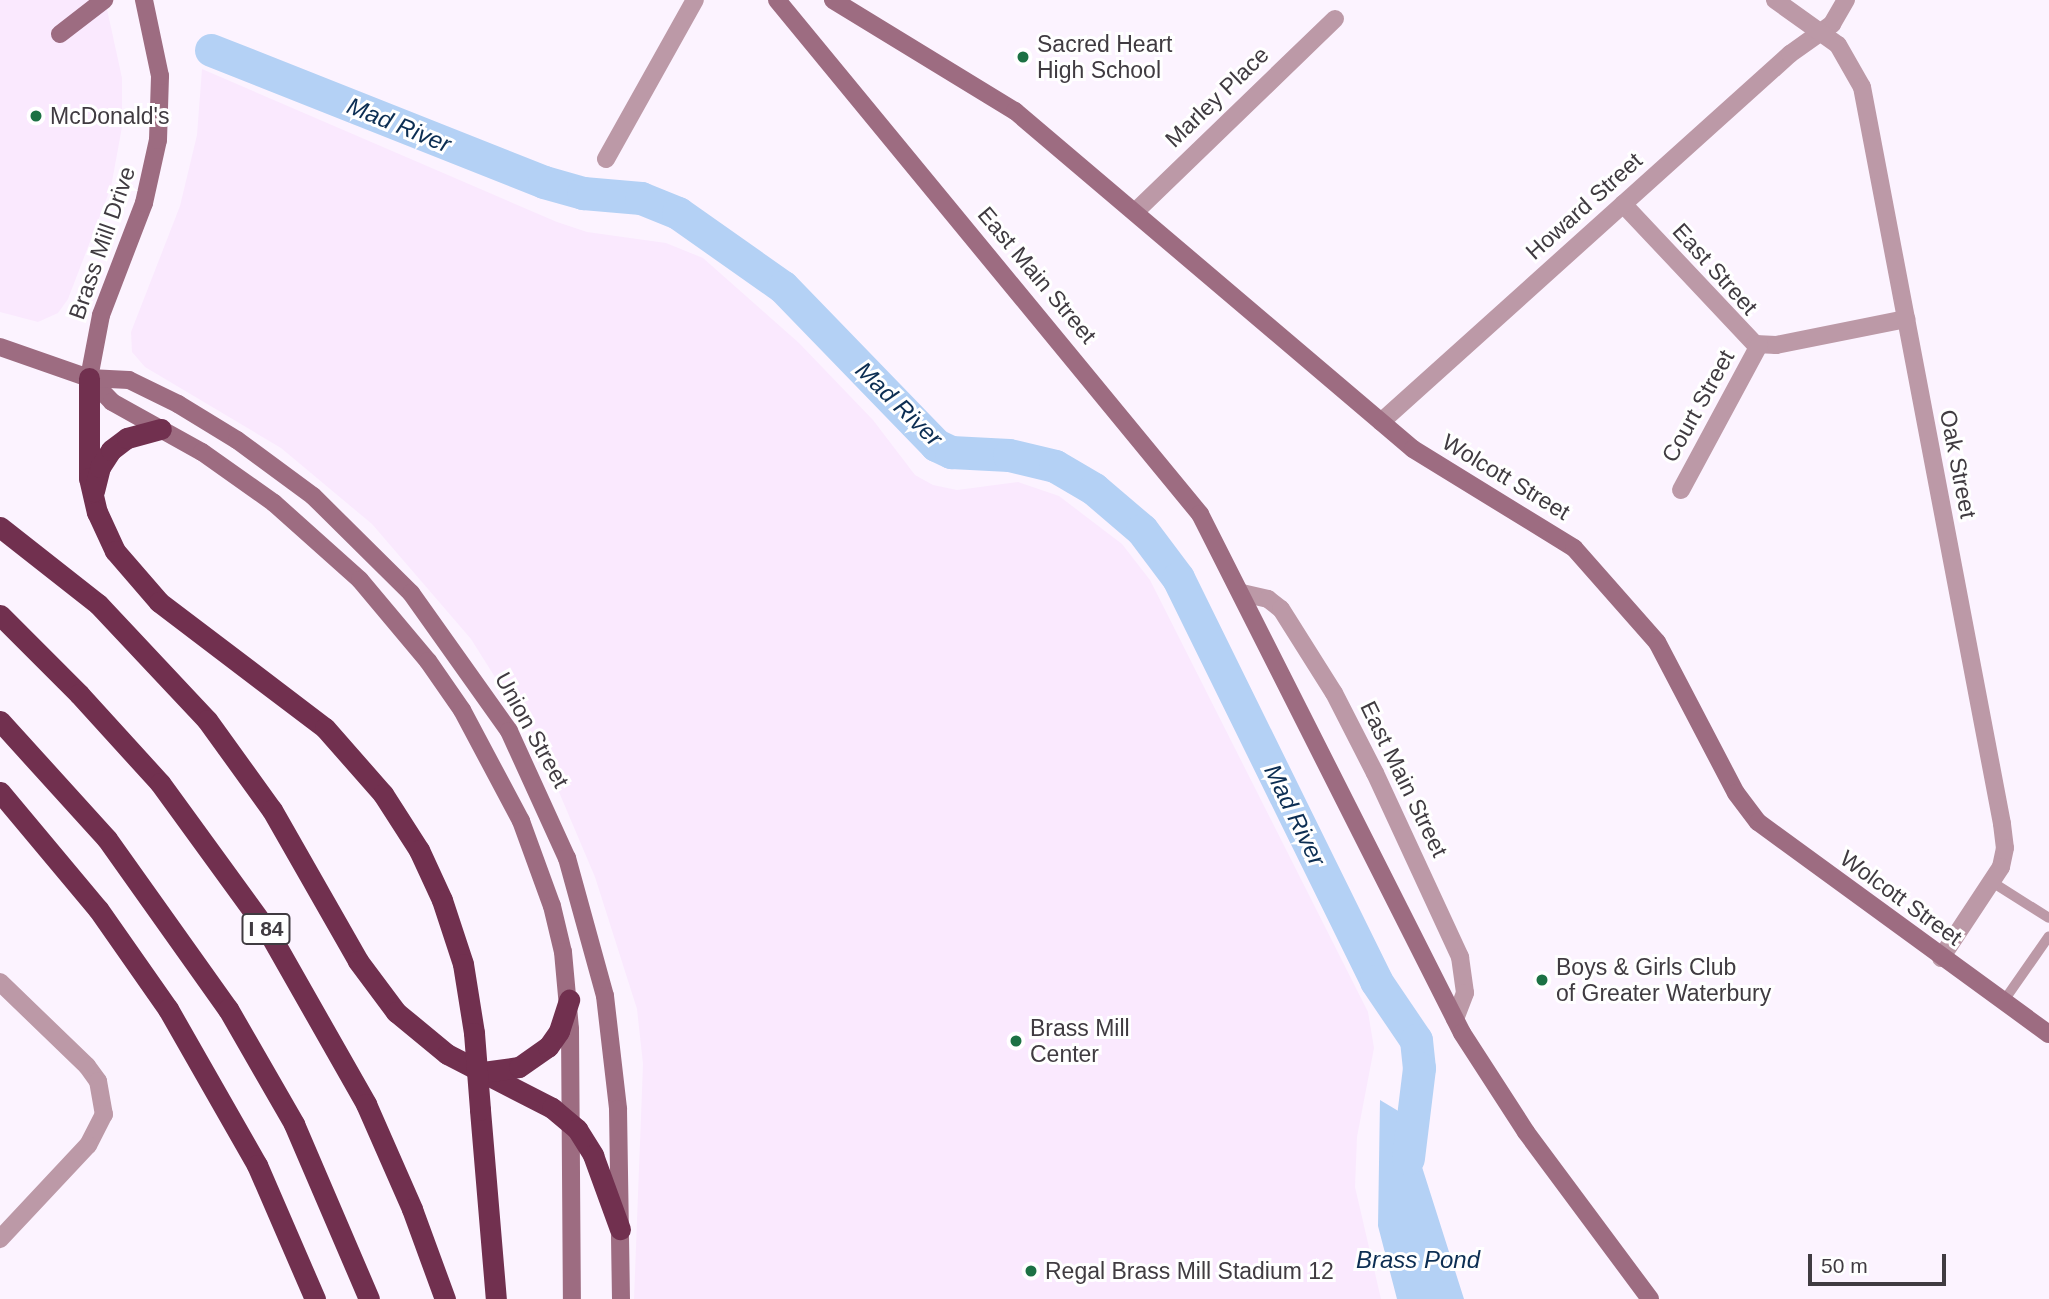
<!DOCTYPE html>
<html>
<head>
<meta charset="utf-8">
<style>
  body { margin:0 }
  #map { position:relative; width:2049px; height:1299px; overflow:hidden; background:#fcf3ff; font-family:Helvetica,sans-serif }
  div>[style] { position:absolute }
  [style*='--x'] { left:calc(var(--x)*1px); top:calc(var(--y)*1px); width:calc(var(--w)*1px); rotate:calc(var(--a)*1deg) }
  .built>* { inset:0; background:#fae9fe }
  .water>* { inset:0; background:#b4d1f5 }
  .river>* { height:33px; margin:-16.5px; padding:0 16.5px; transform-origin:16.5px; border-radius:16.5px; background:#b4d1f5 }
  .service>* { height:10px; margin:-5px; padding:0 5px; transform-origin:5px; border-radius:5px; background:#bc99a7 }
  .minor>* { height:18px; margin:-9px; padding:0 9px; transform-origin:9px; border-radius:9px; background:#bc99a7 }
  .tertiary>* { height:18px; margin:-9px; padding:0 9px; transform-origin:9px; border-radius:9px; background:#bc99a7 }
  .secondary>* { height:18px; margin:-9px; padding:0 9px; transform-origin:9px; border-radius:9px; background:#9d6c81 }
  .motorway>* { height:21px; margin:-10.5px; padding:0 10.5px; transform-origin:10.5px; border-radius:10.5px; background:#71304f }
  .motorway-bridge>* { height:21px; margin:-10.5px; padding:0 10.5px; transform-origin:10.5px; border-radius:10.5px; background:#71304f }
  .dots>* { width:19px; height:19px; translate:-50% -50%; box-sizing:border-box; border:4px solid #fff; border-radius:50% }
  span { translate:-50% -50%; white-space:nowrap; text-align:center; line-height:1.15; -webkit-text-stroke:6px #fff; paint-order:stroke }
  .shield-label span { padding:2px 5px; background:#fff; border:2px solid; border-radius:5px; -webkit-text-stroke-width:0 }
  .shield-label { font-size:21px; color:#403b41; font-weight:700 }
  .poi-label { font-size:23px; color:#403b41 }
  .left { translate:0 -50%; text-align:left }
  .street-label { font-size:23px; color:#403b41 }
  .water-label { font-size:24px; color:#0c2e53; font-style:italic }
  .scale { position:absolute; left:1808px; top:1254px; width:138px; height:32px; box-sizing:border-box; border:4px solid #403b41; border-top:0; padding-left:9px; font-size:21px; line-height:24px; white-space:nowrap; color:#403b41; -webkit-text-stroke:5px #fff; paint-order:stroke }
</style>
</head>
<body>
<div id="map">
  <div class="built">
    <i style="clip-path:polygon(0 0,105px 0,122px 78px,122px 127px,111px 187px,68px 299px,58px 313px,38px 322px,0 312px)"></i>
    <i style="clip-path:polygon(202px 69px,557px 222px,587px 232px,666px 243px,703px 258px,799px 343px,873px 420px,915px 475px,933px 485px,957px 490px,1018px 482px,1059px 496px,1122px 544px,1150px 580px,1368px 1012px,1374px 1048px,1357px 1137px,1355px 1187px,1381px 1299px,634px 1299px,643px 1064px,637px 1009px,595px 877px,542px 752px,471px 639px,372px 524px,281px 448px,145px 367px,132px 352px,131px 332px,180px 206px,197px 135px)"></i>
  </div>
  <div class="water">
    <i style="clip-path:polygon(1380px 1100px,1400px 1112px,1419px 1115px,1416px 1148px,1464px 1299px,1397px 1299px,1378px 1226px)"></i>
  </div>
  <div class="river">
    <i style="--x:211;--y:50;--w:358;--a:21.6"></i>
    <i style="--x:544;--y:182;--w:41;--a:15.8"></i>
    <i style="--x:583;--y:193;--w:58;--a:4.9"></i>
    <i style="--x:641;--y:198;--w:40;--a:22"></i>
    <i style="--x:678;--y:213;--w:128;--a:35.2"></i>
    <i style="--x:783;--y:287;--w:220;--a:45.9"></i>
    <i style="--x:936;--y:445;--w:17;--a:25"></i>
    <i style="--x:951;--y:452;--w:58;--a:3"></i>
    <i style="--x:1009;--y:455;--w:47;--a:13.4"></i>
    <i style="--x:1055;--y:466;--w:45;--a:30.5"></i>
    <i style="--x:1094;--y:489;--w:63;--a:40.5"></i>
    <i style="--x:1142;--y:530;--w:60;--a:53.1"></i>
    <i style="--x:1178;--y:578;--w:449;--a:63.8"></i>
    <i style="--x:1376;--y:981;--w:71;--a:55.9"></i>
    <i style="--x:1416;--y:1040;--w:28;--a:84"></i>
    <i style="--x:1419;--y:1068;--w:91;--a:97"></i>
  </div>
  <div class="service">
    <i style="--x:1992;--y:882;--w:67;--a:32.3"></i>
    <i style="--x:2003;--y:1002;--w:80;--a:-55.1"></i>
  </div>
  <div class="minor">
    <i style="--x:606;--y:159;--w:182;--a:-60.8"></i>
    <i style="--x:1623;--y:204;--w:192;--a:46.7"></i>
    <i style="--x:1755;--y:344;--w:21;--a:3"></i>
    <i style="--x:1776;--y:345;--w:133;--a:-11.3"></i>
    <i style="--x:1135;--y:212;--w:278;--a:-44"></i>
    <i style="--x:1381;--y:422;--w:550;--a:-41.98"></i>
    <i style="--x:1790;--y:54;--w:52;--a:-35.5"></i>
    <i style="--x:1832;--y:24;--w:28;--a:-60"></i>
    <i style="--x:1681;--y:490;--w:165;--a:-61.7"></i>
    <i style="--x:1242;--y:593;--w:27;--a:13"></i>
    <i style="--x:1268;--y:599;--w:16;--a:38"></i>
    <i style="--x:1281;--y:609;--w:99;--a:57.8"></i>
    <i style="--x:1334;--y:693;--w:90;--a:62.9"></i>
    <i style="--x:1375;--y:773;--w:203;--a:65.2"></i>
    <i style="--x:1460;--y:957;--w:36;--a:82"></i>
    <i style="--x:1465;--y:993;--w:28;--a:111"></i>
    <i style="--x:0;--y:982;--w:121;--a:44"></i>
    <i style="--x:87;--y:1066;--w:19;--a:54"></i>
    <i style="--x:98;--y:1081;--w:34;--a:80"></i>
    <i style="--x:104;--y:1114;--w:35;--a:117"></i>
    <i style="--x:88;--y:1145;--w:129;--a:133.1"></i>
  </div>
  <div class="tertiary">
    <i style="--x:1775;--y:0;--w:77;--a:35.5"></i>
    <i style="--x:1838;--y:45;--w:48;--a:60.3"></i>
    <i style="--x:1862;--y:87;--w:750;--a:79.24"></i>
    <i style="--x:2002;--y:824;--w:24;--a:83"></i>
    <i style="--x:2005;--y:848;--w:19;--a:102"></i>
    <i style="--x:2001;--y:867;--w:109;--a:123.4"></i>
  </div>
  <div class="secondary">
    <i style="--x:777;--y:0;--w:666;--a:50.55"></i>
    <i style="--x:1200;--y:514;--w:581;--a:63.21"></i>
    <i style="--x:1462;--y:1033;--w:118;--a:57.1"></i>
    <i style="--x:1526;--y:1132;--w:208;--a:53.4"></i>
    <i style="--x:833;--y:0;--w:213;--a:31.4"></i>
    <i style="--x:1015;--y:111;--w:522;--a:40.34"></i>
    <i style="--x:1413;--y:449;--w:189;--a:31.6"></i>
    <i style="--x:1574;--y:548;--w:125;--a:48.6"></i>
    <i style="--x:1657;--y:642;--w:170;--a:62.4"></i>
    <i style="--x:1736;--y:793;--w:36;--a:53"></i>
    <i style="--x:1758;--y:822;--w:360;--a:36.1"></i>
    <i style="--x:60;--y:34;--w:56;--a:-37.7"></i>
    <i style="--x:0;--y:347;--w:94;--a:19.2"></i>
    <i style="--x:89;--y:378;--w:33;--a:46"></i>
    <i style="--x:112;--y:402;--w:103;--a:29.1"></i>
    <i style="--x:202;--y:452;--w:88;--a:35.3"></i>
    <i style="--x:274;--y:503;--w:115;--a:41.8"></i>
    <i style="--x:360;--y:580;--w:106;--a:50"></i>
    <i style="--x:428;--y:661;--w:60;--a:55.2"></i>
    <i style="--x:462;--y:710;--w:126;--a:62"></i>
    <i style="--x:521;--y:821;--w:90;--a:70"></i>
    <i style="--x:552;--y:906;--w:47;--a:76.6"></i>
    <i style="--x:563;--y:952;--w:77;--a:84.8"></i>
    <i style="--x:570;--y:1029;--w:270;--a:89.6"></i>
    <i style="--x:89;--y:378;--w:40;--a:2.9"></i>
    <i style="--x:129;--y:380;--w:55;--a:26.1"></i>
    <i style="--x:178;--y:404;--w:69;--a:31.4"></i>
    <i style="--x:237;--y:440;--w:94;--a:36.4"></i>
    <i style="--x:313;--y:496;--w:138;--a:44.7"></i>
    <i style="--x:411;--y:593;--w:169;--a:54.6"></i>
    <i style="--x:509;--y:731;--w:140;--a:65.5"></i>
    <i style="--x:567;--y:858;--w:143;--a:74.6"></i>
    <i style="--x:605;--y:996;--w:114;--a:83.4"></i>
    <i style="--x:618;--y:1109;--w:190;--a:89.1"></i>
    <i style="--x:89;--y:378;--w:64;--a:-79.2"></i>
    <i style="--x:101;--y:315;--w:120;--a:-69"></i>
    <i style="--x:144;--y:203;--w:65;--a:-77.5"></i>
    <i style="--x:158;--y:140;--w:64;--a:-88.2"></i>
    <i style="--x:160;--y:76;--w:78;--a:-101.9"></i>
  </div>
  <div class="motorway">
    <i style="--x:89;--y:378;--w:100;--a:90"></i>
    <i style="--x:89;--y:478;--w:35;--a:77"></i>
    <i style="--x:97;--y:512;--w:43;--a:65.2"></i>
    <i style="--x:115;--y:551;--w:67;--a:49.2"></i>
    <i style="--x:159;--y:602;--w:208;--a:37.2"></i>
    <i style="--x:325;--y:728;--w:88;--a:48.7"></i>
    <i style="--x:383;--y:794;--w:67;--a:57.3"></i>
    <i style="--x:419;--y:850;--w:55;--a:65.3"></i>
    <i style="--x:442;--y:900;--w:67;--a:71.8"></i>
    <i style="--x:463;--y:964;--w:70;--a:80.9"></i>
    <i style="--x:94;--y:491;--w:25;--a:-76"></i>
    <i style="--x:100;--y:467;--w:20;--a:-57"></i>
    <i style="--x:111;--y:450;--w:20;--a:-37"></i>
    <i style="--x:127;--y:438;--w:35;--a:-15"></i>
    <i style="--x:0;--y:527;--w:125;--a:38.2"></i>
    <i style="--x:98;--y:604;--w:159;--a:46.8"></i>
    <i style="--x:207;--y:720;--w:111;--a:54.2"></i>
    <i style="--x:272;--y:810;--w:174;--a:60.3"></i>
    <i style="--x:358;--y:961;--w:64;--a:53.3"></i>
    <i style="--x:396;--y:1012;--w:66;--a:39.5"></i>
    <i style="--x:447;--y:1054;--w:118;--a:27.2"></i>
    <i style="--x:552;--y:1108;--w:33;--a:40"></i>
    <i style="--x:577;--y:1129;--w:31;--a:58"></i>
    <i style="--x:593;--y:1155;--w:79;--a:70"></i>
    <i style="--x:0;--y:615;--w:112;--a:45"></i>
    <i style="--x:79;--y:694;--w:120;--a:47.7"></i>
    <i style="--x:160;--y:783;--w:185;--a:54"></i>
    <i style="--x:269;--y:933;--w:197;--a:60.4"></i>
    <i style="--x:366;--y:1104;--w:115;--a:66.3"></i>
    <i style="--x:412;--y:1209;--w:96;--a:69.9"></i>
    <i style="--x:0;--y:721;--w:159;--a:47.8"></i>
    <i style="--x:107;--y:839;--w:209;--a:54.6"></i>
    <i style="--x:228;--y:1009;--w:133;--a:60.1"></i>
    <i style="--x:294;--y:1124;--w:190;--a:66.8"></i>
    <i style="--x:0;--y:792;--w:153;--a:50.1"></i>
    <i style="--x:98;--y:909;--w:122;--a:55"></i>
    <i style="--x:168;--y:1009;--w:180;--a:60.3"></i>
    <i style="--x:257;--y:1165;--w:146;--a:66.6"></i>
    <i style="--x:483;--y:1072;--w:36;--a:-8"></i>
    <i style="--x:519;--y:1067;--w:35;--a:-35"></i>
    <i style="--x:548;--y:1047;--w:19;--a:-55"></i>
    <i style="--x:559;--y:1031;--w:33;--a:-72"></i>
    <i style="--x:480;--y:1110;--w:190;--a:85.2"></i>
  </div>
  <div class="motorway-bridge">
    <i style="--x:474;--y:1033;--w:77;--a:85.5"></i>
  </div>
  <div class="dots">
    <i style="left:1023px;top:57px;background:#1c7144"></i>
    <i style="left:36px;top:116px;background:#1c7144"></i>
    <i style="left:1542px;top:980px;background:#1c7144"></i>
    <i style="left:1016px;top:1041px;background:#1c7144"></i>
    <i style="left:1031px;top:1271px;background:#1c7144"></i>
  </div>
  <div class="shield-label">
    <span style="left:266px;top:929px">I 84</span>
  </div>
  <div class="poi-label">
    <span class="left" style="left:1037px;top:57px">Sacred Heart<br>High School</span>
    <span class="left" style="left:50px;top:116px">McDonald's</span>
    <span class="left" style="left:1556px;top:980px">Boys &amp; Girls Club<br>of Greater Waterbury</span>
    <span class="left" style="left:1030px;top:1041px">Brass Mill<br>Center</span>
    <span class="left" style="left:1045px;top:1271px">Regal Brass Mill Stadium 12</span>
  </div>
  <div class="street-label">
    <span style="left:1217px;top:97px;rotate:-44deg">Marley Place</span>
    <span style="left:1584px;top:206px;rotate:-42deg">Howard Street</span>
    <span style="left:102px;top:243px;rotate:-71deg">Brass Mill Drive</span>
    <span style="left:1715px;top:269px;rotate:48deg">East Street</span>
    <span style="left:1037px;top:275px;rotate:50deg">East Main Street</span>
    <span style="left:1698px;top:406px;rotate:-61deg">Court Street</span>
    <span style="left:1958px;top:464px;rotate:79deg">Oak Street</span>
    <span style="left:1506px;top:477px;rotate:31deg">Wolcott Street</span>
    <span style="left:532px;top:730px;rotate:61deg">Union Street</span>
    <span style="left:1404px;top:779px;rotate:64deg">East Main Street</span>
    <span style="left:1901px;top:898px;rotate:36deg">Wolcott Street</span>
  </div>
  <div class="water-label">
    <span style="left:399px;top:125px;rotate:22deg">Mad River</span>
    <span style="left:899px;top:404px;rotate:44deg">Mad River</span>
    <span style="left:1295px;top:815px;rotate:64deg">Mad River</span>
    <span style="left:1418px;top:1260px">Brass Pond</span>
  </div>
  <div class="scale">50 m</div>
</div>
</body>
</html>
